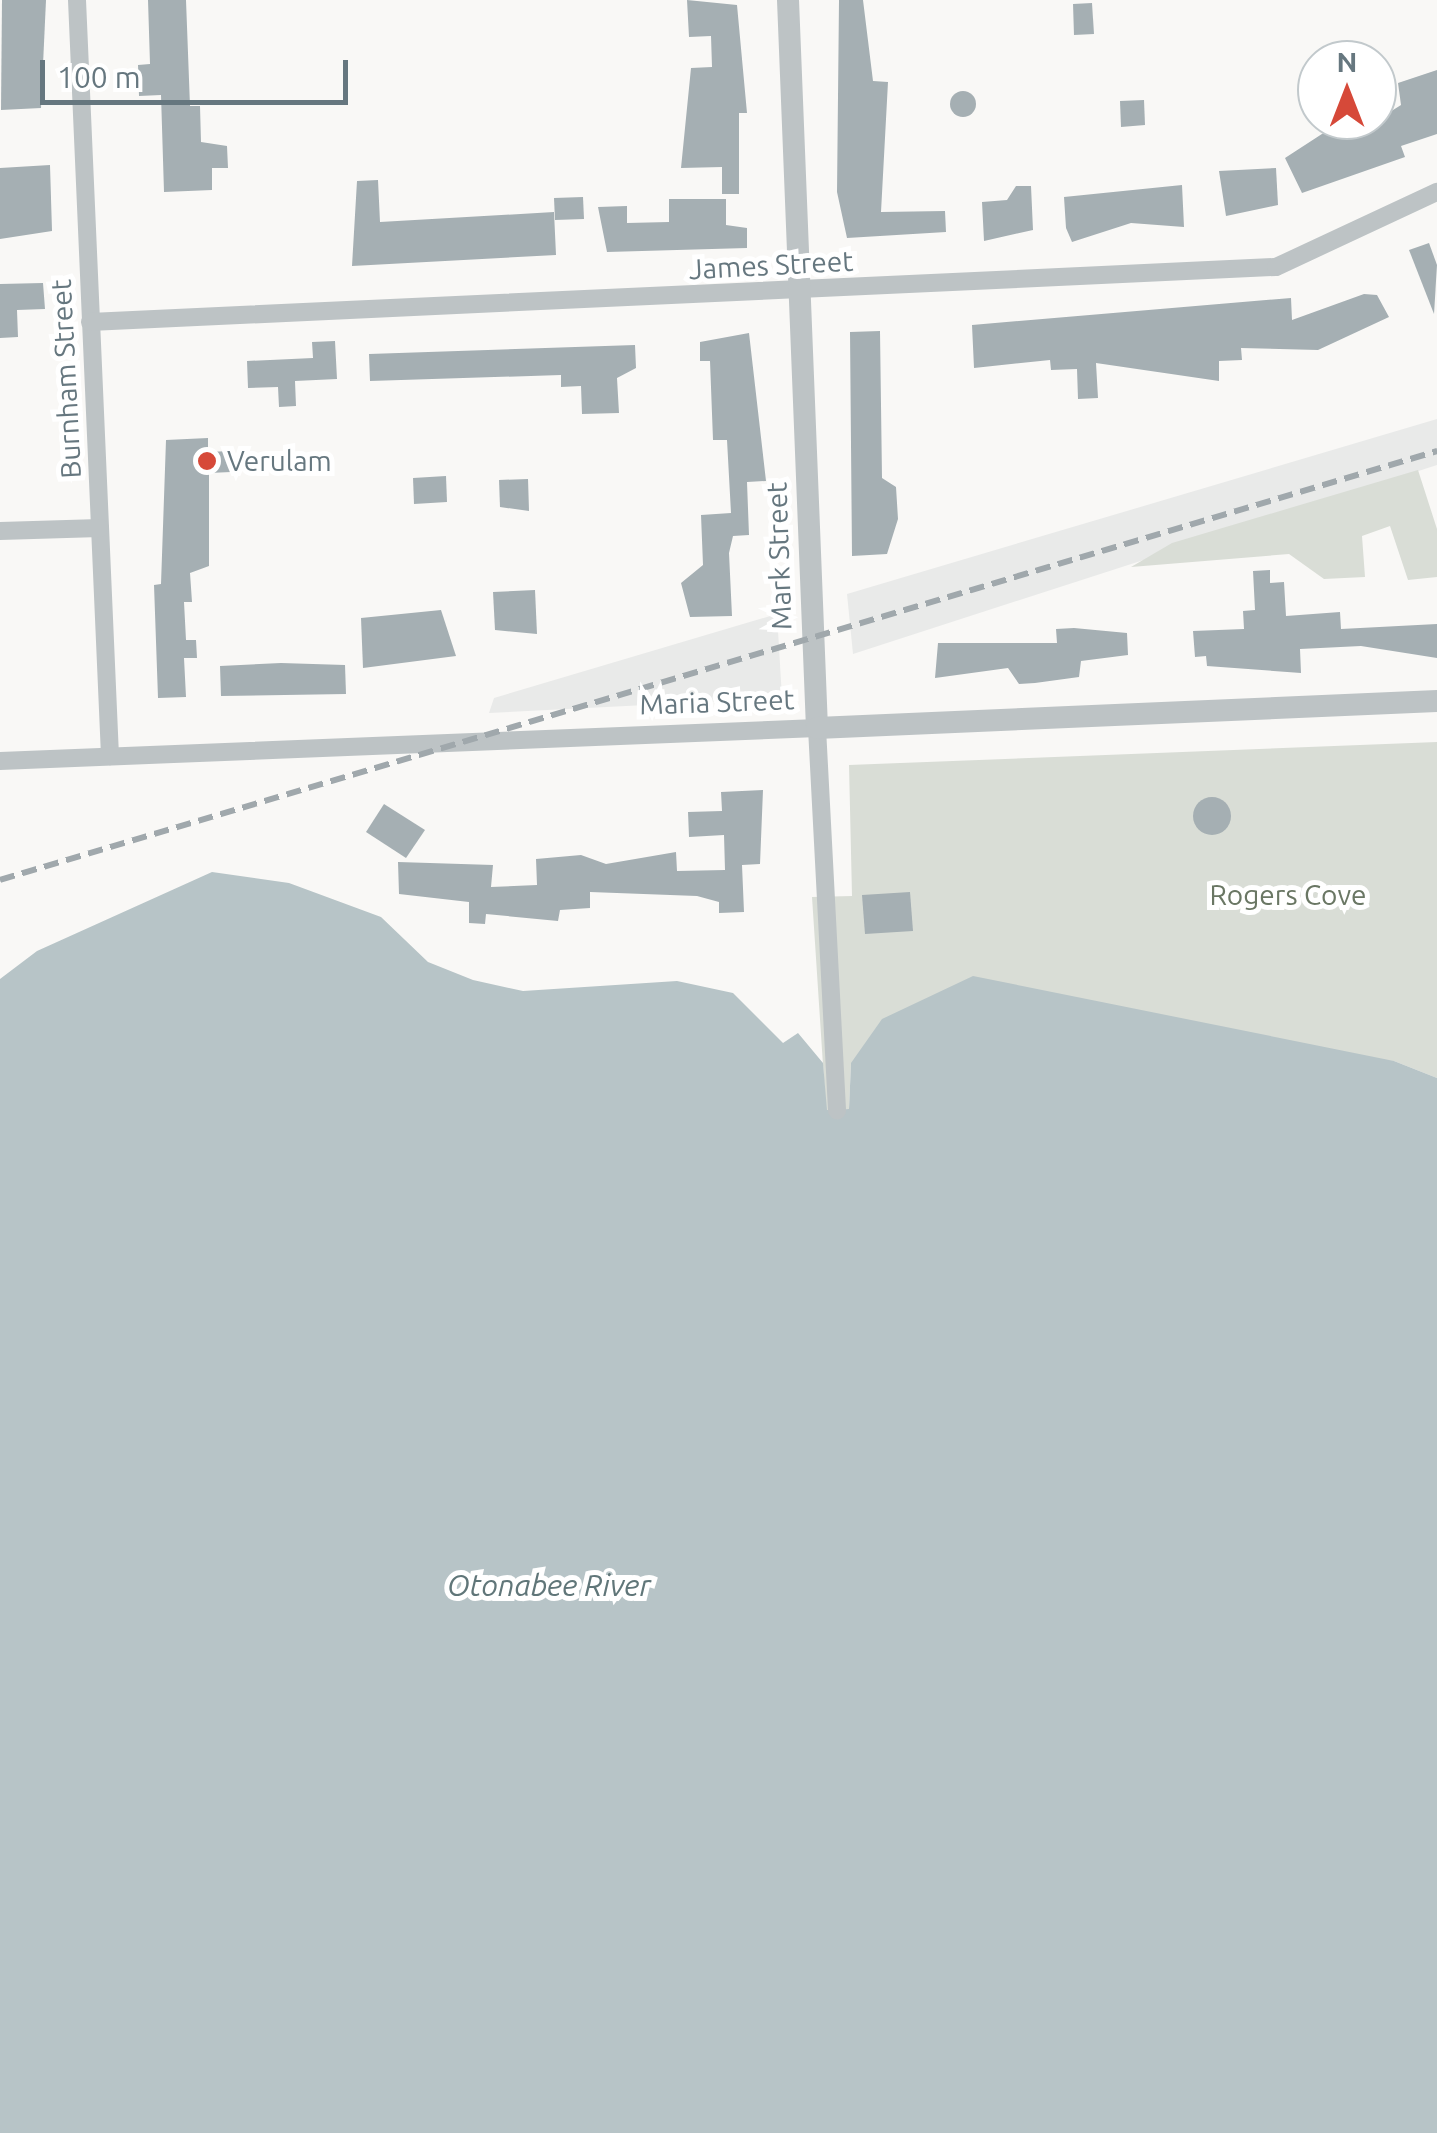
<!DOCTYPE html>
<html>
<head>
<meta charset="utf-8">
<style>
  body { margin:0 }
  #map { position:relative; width:1437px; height:2133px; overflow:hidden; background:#f9f8f6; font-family:Ubuntu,sans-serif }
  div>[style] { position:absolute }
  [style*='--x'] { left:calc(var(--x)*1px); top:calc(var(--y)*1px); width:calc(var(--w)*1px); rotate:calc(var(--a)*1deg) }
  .built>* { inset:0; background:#e9eae9 }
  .green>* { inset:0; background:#d9ddd6 }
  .water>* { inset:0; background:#b7c4c7 }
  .building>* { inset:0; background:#a5afb3 }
  .round { border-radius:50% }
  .minor>* { height:18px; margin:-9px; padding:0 9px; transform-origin:9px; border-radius:9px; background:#bdc3c5 }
  .tertiary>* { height:22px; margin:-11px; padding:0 11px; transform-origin:11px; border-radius:11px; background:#bdc3c5 }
  .rail>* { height:6px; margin-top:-3px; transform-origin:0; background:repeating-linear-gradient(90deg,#a0a8ac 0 15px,transparent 0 23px) }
  .dots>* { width:28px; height:28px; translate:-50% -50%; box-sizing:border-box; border:5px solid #fff; border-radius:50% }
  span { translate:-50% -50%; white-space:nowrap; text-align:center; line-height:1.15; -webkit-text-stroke:10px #fff; paint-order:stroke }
  .street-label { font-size:28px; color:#66777f }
  .poi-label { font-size:28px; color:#66777f }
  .left { translate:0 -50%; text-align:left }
  .park-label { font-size:28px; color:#6a7764 }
  .water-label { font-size:30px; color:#607679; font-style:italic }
  .north { position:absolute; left:1297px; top:40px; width:100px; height:100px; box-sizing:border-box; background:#fff; border:2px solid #c2c9cc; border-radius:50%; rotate:0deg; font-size:28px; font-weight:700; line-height:40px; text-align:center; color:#66777f }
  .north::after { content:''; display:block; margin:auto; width:35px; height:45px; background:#d64939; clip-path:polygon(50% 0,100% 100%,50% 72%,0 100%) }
  .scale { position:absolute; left:40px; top:60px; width:308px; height:45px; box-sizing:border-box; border:5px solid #66777f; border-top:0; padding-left:12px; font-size:30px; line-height:35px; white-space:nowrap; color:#66777f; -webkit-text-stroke:8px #fff; paint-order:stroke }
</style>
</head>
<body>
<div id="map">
  <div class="built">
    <i style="clip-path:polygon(1437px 419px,1437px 465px,853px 654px,847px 594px)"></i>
    <i style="clip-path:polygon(777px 614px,782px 698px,489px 713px,494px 698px)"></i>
  </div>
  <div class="green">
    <i style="clip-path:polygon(1418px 470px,1437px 529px,1437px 577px,1408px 580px,1390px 526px,1362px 536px,1365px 577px,1324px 579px,1289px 554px,1131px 567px,1172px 543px)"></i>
    <i style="clip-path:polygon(1437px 742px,1437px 1078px,1394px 1061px,1352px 1059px,851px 1063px,849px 1109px,826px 1111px,812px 897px,852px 896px,849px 765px)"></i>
  </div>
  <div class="water">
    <i style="clip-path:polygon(212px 872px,289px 883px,381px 917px,428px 962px,473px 980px,523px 991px,677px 981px,733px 993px,783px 1043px,798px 1033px,823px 1063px,827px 1110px,849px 1109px,851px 1063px,882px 1019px,973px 976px,1394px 1061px,1437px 1078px,1437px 2133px,0 2133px,0 979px,37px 951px)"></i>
  </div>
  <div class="building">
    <i style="clip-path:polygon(2px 0,46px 0,41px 108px,1px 110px)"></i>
    <i style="clip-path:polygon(148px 0,186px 0,190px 106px,200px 106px,201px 142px,227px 146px,228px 168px,212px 168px,212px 190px,164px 192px,161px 95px,139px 96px,138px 65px,150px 64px)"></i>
    <i style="clip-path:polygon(687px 0,737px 5px,747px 113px,739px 113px,739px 194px,722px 194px,722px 167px,681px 168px,691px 68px,712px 67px,711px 36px,689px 37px)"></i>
    <i style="clip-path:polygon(839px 0,863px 0,873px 81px,888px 82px,881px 212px,945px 211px,946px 232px,847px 238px,837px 192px)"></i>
    <i style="clip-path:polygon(1092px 3px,1094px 34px,1074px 35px,1073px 4px)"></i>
    <i style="clip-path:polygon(1437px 70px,1437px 134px,1401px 146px,1405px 157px,1302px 193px,1285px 158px,1325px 132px,1377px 120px,1401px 105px,1398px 83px)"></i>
    <i class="round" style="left:950px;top:91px;width:26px;height:26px"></i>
    <i style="clip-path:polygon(1144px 100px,1145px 125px,1121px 127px,1120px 101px)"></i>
    <i style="clip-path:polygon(50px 165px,52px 231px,0 239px,0 168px)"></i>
    <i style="clip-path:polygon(1276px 168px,1278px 205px,1226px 216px,1219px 171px)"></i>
    <i style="clip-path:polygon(378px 180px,380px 222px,554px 212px,556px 255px,352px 266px,357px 181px)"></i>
    <i style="clip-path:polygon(1182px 185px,1184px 227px,1131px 223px,1072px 242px,1066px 228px,1064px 197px)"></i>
    <i style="clip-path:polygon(1016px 186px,1031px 186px,1033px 230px,984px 241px,982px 202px,1007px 200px)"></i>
    <i style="clip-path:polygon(583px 197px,584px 219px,555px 220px,554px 198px)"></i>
    <i style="clip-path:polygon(669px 199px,726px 199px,726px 225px,747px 228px,747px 248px,607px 252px,598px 207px,627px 206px,627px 223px,669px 222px)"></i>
    <i style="clip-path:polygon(1429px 243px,1437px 265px,1434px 314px,1409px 250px)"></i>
    <i style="clip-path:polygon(43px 283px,45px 309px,17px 310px,18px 337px,0 338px,0 284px)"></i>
    <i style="clip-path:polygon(1364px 294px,1377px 295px,1389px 317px,1318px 350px,1241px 348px,1242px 360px,1219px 361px,1219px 381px,1096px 363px,1098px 398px,1078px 399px,1077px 369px,1051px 370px,1050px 360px,974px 368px,972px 325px,1291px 298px,1292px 320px)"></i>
    <i style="clip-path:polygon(880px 331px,882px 478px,896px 487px,898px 519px,887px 554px,852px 556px,850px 332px)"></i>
    <i style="clip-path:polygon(749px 333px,766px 481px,747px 482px,749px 535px,733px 536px,729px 553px,732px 616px,690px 617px,681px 583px,703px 565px,701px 515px,731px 513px,727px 440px,713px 440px,710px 361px,700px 361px,700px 342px)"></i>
    <i style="clip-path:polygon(335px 341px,337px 379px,295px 381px,296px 406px,279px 407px,278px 387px,248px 388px,247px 361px,313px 358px,312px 342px)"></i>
    <i style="clip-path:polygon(635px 345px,636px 368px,617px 378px,619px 413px,582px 414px,581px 386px,561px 387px,561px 375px,370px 381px,369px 354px)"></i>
    <i style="clip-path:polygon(208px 438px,208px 452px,230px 451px,231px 472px,209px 473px,209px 566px,190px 573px,192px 602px,184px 602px,186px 640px,196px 640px,197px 658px,184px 658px,186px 697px,158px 698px,154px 585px,161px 584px,166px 440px)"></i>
    <i style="clip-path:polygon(446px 476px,447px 502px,414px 504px,413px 478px)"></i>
    <i style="clip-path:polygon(528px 479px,529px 511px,500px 507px,499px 480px)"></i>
    <i style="clip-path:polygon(1270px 570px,1270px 583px,1284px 582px,1286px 616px,1340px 612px,1341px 629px,1437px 624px,1437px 658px,1361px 646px,1300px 649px,1301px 673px,1207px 666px,1206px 656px,1195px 657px,1193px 631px,1244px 629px,1243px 611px,1255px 610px,1253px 571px)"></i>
    <i style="clip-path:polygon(535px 590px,537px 634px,495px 630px,493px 592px)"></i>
    <i style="clip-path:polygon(441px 610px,456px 656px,363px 668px,361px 618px)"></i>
    <i style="clip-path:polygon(1074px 628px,1127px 633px,1128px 655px,1081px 661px,1079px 677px,1035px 683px,1019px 684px,1008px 668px,935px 678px,938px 643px,1057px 643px,1056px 629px)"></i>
    <i style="clip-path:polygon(281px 663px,345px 665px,346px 694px,221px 696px,220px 666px)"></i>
    <i style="clip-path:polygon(763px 790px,760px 864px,742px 865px,744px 912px,719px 913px,719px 902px,697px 896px,590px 892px,590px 908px,560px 910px,558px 921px,486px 914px,485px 924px,469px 923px,469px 902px,399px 894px,398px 862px,493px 865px,491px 887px,537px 885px,536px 859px,581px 855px,606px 864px,676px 852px,677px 871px,725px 870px,724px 835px,689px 837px,688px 812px,722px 811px,721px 792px)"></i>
    <i class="round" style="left:1193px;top:797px;width:38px;height:38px"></i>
    <i style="clip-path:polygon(384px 804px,425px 830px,406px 858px,366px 832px)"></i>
    <i style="clip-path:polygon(910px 892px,913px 931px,865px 934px,862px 895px)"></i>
  </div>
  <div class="minor">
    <i style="--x:77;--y:0;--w:757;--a:87.5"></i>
    <i style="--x:90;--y:322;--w:1187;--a:-2.66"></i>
    <i style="--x:1276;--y:267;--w:178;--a:-25"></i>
    <i style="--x:0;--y:531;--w:100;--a:-1.7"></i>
    <i style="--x:0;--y:761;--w:818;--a:-2.31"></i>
    <i style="--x:817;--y:728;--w:383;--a:87"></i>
  </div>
  <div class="tertiary">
    <i style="--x:788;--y:0;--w:729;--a:87.72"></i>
    <i style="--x:817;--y:728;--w:621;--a:-2.49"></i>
  </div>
  <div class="rail">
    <i style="--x:0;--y:880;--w:1500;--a:-16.62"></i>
  </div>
  <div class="dots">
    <i style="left:207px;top:461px;background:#d64939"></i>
  </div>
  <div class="street-label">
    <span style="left:771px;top:265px;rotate:-3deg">James Street</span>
    <span style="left:66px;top:379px;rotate:-93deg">Burnham Street</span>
    <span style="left:779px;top:556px;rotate:-92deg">Mark Street</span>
    <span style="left:717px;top:702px;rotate:-2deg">Maria Street</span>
  </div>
  <div class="poi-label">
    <span class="left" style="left:227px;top:461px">Verulam</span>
  </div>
  <div class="park-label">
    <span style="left:1288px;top:895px">Rogers Cove</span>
  </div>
  <div class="water-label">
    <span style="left:549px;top:1585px">Otonabee River</span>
  </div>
  <div class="north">N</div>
  <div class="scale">100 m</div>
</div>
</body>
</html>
